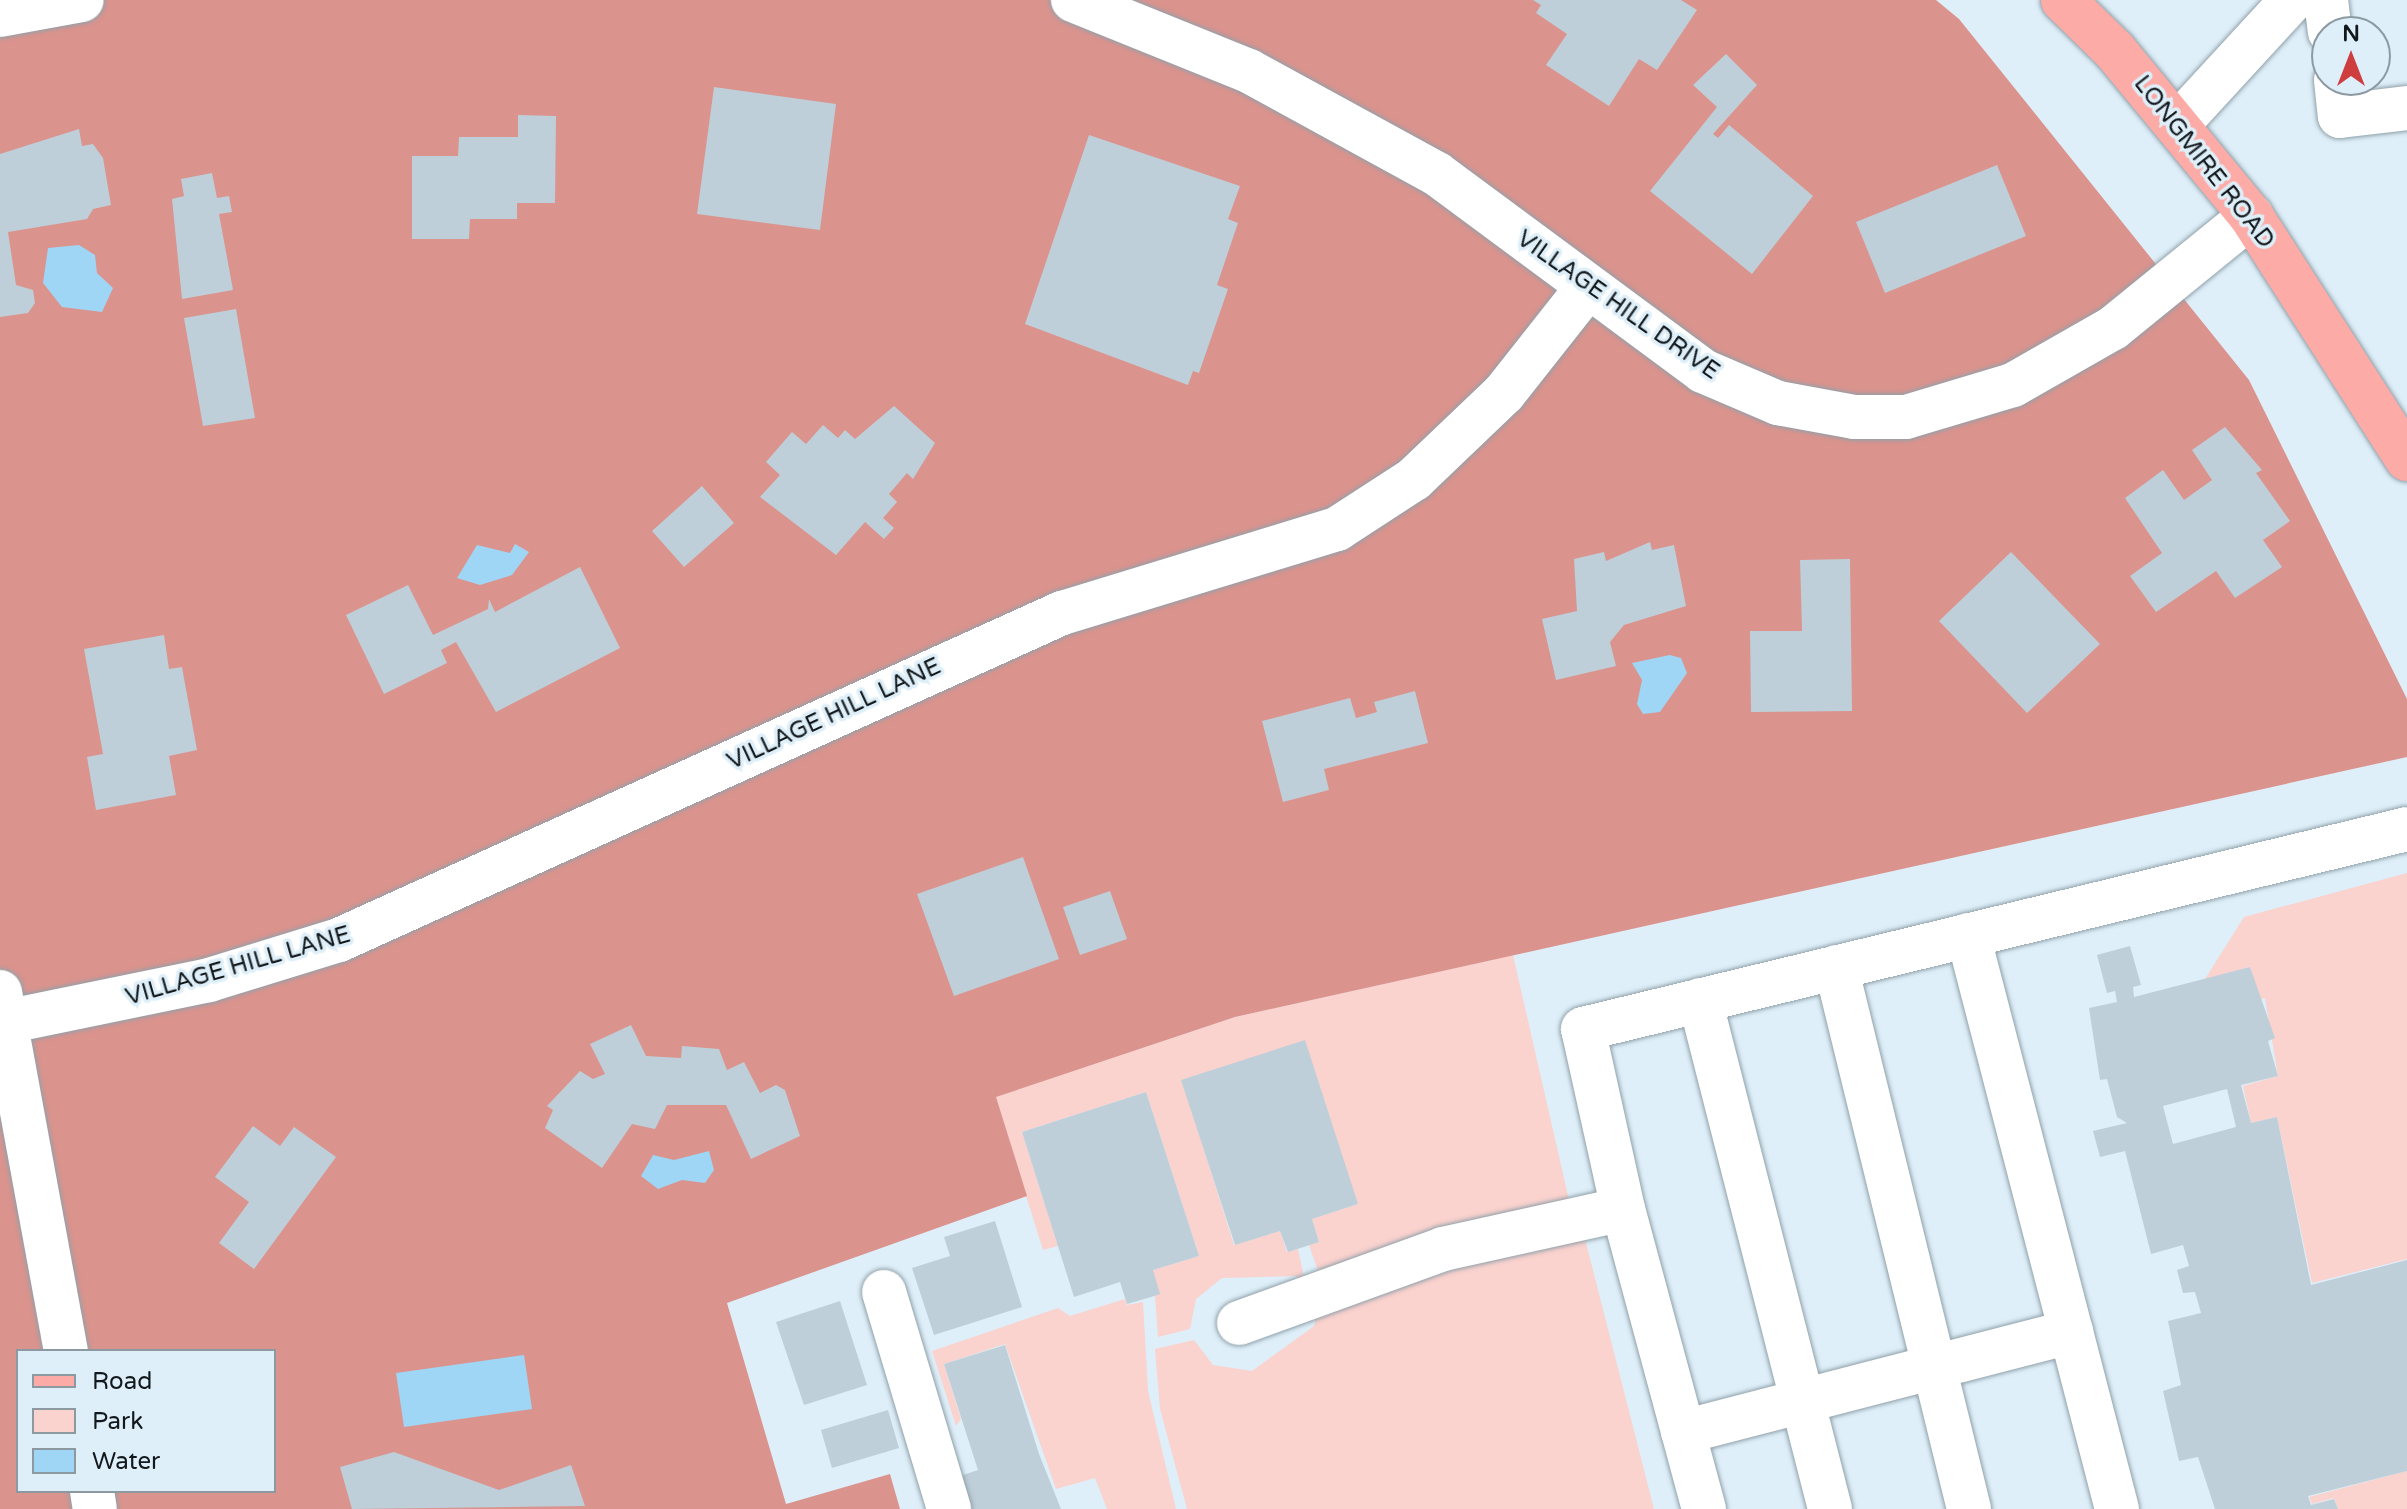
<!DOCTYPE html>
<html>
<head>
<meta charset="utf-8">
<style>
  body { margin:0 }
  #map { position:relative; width:2407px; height:1509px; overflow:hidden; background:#deeff9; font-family:"Varela Round",sans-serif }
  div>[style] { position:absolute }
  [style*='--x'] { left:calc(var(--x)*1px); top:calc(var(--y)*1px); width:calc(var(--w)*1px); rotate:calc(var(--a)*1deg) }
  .green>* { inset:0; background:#fad2ce }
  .forest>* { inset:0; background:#db938d }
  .water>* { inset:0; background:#9fd6f5 }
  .building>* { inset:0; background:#becfd9 }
  .roads { filter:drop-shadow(0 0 2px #91a1aa) drop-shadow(0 0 2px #91a1aa) }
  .minor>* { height:44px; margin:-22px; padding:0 22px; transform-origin:22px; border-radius:22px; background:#fff }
  .major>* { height:44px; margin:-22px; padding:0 22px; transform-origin:22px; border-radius:22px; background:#fcaba7 }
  span { translate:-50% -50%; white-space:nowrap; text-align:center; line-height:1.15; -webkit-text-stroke:7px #deeff9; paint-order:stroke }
  .street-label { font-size:24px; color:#12181b }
  .legend { position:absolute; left:16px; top:1349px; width:260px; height:144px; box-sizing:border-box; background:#deeff9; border:2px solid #8c99a0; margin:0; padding:10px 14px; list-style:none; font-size:24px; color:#12181b }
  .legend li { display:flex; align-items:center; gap:16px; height:40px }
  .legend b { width:40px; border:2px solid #8c99a0 }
  .north { position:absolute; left:2311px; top:16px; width:80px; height:80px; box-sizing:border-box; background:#deeff9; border:2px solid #8c99a0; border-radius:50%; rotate:0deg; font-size:22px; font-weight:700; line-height:32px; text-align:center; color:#12181b }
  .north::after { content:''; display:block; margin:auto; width:28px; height:36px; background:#ce3e3f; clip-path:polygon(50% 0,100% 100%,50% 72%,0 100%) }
</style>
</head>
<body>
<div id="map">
  <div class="green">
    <i style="clip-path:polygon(2407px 873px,2407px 1259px,2312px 1283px,2277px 1117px,2251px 1123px,2243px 1086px,2278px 1076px,2265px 998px,2258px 1000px,2250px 967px,2205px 979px,2244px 917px)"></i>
    <i style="clip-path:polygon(1513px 955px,1569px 1200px,1319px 1274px,1309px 1245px,1319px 1242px,1312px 1219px,1358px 1204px,1182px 1080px,1234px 1245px,1280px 1231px,1287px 1252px,1298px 1249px,1305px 1282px,1295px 1276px,1222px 1278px,1196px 1299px,1190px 1329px,1158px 1337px,1153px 1270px,1199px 1256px,1146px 1092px,1022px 1132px,1058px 1246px,1043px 1250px,995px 1097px,1235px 1017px)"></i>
    <i style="clip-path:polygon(1585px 1239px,1654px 1509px,1187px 1509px,1160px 1409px,1155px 1349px,1194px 1340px,1213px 1365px,1252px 1371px,1314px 1326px,1317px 1315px,1422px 1277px)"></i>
    <i style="clip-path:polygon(1125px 1299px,1127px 1305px,1143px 1302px,1148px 1391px,1176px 1509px,1107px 1509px,1095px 1478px,1056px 1489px,1005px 1344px,944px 1364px,961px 1419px,956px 1426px,932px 1351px,1058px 1308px,1070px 1316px)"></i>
    <i style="clip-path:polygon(2407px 1471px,2407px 1509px,2338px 1509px,2334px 1498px,2312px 1504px,2309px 1497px)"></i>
  </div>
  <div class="forest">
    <i style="clip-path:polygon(evenodd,0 0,1936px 0,1959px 19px,2249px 380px,2407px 699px,2407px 757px,1235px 1017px,996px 1097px,1027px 1196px,727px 1303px,786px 1504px,890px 1474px,900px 1509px,0 1509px,0 0,18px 1351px,274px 1351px,274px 1491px,18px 1491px,18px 1351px)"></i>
  </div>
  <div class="water">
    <i style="clip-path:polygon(79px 245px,95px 255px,97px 273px,113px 288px,102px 312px,62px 307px,43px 283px,48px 248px)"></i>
    <i style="clip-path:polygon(515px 544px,529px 552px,512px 575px,480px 585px,457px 578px,477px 545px,510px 553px)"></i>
    <i style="clip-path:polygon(1670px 655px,1681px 658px,1687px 673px,1660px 712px,1643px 714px,1637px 704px,1642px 680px,1632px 663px)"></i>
    <i style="clip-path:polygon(709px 1151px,714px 1170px,705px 1183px,682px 1180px,658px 1189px,641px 1176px,653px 1155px,674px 1160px)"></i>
    <i style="clip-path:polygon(524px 1355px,532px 1409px,404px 1427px,396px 1373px)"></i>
  </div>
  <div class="building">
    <i style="clip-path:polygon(1533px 0,1681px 0,1697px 10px,1657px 70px,1639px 59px,1609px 106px,1546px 65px,1567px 34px,1536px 13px,1541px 5px)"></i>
    <i style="clip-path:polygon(1726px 54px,1757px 85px,1713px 134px,1718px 138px,1729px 125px,1813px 196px,1752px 274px,1650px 191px,1717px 107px,1693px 85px)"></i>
    <i style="clip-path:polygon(714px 87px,836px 104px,820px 230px,697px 214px)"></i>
    <i style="clip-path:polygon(518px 115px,556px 116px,555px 203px,517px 203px,517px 219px,470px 219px,469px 239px,412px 239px,412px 156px,458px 156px,459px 137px,518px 137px)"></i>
    <i style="clip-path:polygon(79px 129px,82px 146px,93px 144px,103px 158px,111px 205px,93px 209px,87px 219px,8px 232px,16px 285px,33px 290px,35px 303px,28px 313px,0 317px,0 154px)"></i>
    <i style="clip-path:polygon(1089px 135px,1240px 186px,1228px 219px,1238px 223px,1217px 285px,1228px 289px,1199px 373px,1193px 371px,1188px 385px,1025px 324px)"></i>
    <i style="clip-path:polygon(1997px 165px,2026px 236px,1885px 293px,1856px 222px)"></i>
    <i style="clip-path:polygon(212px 173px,217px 198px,229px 196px,232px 212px,219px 214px,233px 290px,182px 299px,172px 199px,184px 196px,181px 179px)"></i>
    <i style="clip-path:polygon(236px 309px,255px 418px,203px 426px,184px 318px)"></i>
    <i style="clip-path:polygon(894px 406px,935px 443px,913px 479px,907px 473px,889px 494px,897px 502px,883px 518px,894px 528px,884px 539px,865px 522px,836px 555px,760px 497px,780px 475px,766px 462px,792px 432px,806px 444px,823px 425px,838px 438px,845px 430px,855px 439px)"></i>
    <i style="clip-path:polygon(2225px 427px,2262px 470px,2256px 473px,2290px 521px,2263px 540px,2282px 567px,2235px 598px,2216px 571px,2156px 612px,2130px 576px,2162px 553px,2125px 498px,2163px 470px,2184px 500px,2212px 480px,2192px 450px)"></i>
    <i style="clip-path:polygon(702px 486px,734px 523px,684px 567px,652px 531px)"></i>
    <i style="clip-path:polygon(1650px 542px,1652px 550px,1674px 545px,1686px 606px,1624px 625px,1610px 642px,1616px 666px,1556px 680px,1542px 619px,1577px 611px,1574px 559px,1604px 552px,1606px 561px)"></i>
    <i style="clip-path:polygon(2011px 552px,2100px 644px,2027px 713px,1939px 621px)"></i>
    <i style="clip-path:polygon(1850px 559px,1852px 711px,1751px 712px,1750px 631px,1802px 631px,1800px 560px)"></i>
    <i style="clip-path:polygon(580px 567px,620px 648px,496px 712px,456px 642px,441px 650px,447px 663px,384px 694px,346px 615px,408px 585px,433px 635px,488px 609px,489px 599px,495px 612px)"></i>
    <i style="clip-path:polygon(164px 635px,169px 669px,182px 667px,197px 750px,169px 756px,176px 795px,96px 810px,87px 757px,103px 754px,84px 649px)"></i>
    <i style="clip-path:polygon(1415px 691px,1428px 743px,1324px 769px,1329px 790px,1283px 802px,1262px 721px,1350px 698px,1356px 718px,1377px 712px,1374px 702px)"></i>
    <i style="clip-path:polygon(1023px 857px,1059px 959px,954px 996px,917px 894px)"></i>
    <i style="clip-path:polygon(1110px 891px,1127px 939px,1080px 955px,1063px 907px)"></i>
    <i style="clip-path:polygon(evenodd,2130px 946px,2141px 985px,2133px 987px,2134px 997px,2250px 967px,2275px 1038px,2268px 1041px,2278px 1076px,2241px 1085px,2251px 1123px,2277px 1117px,2311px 1285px,2407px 1260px,2407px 1471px,2308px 1496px,2311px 1505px,2334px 1499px,2338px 1509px,2215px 1509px,2198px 1457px,2179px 1461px,2163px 1391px,2181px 1385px,2168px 1321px,2201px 1313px,2195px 1292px,2183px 1293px,2177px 1270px,2189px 1266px,2183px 1245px,2151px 1254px,2125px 1151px,2100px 1157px,2093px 1131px,2127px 1123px,2117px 1117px,2107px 1079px,2100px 1080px,2089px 1008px,2117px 1002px,2115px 991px,2107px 993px,2097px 955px,2130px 946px,2227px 1089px,2236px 1127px,2173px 1144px,2163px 1106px,2227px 1089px)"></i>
    <i style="clip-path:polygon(631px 1025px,646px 1056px,681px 1058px,682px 1046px,719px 1049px,727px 1070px,744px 1062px,760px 1093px,776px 1085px,785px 1090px,800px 1136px,751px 1159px,726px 1105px,667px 1105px,655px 1129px,632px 1124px,602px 1168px,545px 1128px,553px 1110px,547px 1106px,580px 1071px,593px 1079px,605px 1074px,590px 1044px)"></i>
    <i style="clip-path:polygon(1305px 1040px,1358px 1204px,1312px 1219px,1319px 1242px,1288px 1252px,1280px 1231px,1235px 1245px,1181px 1080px)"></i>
    <i style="clip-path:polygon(1146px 1092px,1199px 1256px,1153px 1270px,1160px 1294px,1151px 1297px,1127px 1304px,1120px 1282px,1074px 1297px,1022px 1132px)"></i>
    <i style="clip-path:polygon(253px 1126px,280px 1146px,294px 1127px,336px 1157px,254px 1269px,219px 1243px,249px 1202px,215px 1177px)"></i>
    <i style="clip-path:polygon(995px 1221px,1022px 1307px,934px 1335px,912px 1268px,950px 1256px,944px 1237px)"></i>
    <i style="clip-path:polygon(840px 1301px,867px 1385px,804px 1405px,776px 1322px)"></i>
    <i style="clip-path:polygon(1005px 1345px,1039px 1454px,1061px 1509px,961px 1509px,954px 1478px,978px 1470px,944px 1364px)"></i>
    <i style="clip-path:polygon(888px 1410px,899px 1448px,832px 1468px,821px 1430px)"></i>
    <i style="clip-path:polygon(394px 1452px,499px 1490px,571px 1465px,585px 1506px,352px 1509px,340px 1467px)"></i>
  </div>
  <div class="roads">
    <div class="minor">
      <i style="--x:1073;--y:0;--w:190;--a:22"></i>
      <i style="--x:1249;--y:71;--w:214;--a:28.7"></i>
      <i style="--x:1437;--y:174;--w:331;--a:36.5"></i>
      <i style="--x:1703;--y:371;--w:82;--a:23.1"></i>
      <i style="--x:1778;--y:403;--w:77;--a:10.4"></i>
      <i style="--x:1854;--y:417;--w:52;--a:0"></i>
      <i style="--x:1906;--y:417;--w:112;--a:-16.7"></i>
      <i style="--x:2013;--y:385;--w:115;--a:-29.7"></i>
      <i style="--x:2113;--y:328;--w:178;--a:-39.1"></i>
      <i style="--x:2326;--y:0;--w:32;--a:83"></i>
      <i style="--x:0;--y:15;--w:83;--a:-10.4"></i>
      <i style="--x:2336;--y:80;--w:36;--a:84"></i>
      <i style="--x:2340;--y:116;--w:67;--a:-6.8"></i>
      <i style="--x:2177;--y:125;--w:170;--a:-47.4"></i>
      <i style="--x:1968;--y:935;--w:593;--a:75.45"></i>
      <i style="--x:1836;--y:967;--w:558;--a:76.21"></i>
      <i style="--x:0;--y:992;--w:365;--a:79.6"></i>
      <i style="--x:1700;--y:1000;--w:525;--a:75.67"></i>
      <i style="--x:5;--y:1022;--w:208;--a:-11.6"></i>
      <i style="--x:209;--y:980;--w:136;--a:-17.1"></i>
      <i style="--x:339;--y:940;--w:794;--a:-24.34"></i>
      <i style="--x:1062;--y:613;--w:288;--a:-17"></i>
      <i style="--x:1337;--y:529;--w:92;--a:-33"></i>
      <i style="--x:1414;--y:479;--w:124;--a:-43.7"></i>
      <i style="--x:1504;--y:393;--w:134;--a:-51.7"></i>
      <i style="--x:1623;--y:1209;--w:311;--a:74.9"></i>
      <i style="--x:884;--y:1292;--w:227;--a:73.3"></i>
      <i style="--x:1239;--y:1323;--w:217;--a:-19.9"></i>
      <i style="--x:1443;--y:1249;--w:184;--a:-12.5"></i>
      <i style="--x:1623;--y:1209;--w:184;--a:-102.5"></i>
      <i style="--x:1583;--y:1029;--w:848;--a:-13.64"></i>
      <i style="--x:1683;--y:1432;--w:401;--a:-14.5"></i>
      <i style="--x:92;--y:1491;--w:18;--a:81"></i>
    </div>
    <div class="major">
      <i style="--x:2063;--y:0;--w:73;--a:44.4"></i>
      <i style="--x:2115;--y:51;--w:214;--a:50.5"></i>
      <i style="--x:2251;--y:216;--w:289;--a:57.3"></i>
    </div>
  </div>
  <div class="street-label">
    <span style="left:2204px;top:162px;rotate:52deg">LONGMIRE ROAD</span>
    <span style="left:1618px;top:305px;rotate:35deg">VILLAGE HILL DRIVE</span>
    <span style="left:834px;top:714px;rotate:-25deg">VILLAGE HILL LANE</span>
    <span style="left:238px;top:966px;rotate:-16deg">VILLAGE HILL LANE</span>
  </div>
  <ul class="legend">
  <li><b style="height:10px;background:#fcaba7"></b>Road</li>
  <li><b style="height:22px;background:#fad2ce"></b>Park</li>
  <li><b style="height:22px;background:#9fd6f5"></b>Water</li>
  </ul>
  <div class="north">N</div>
</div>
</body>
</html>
